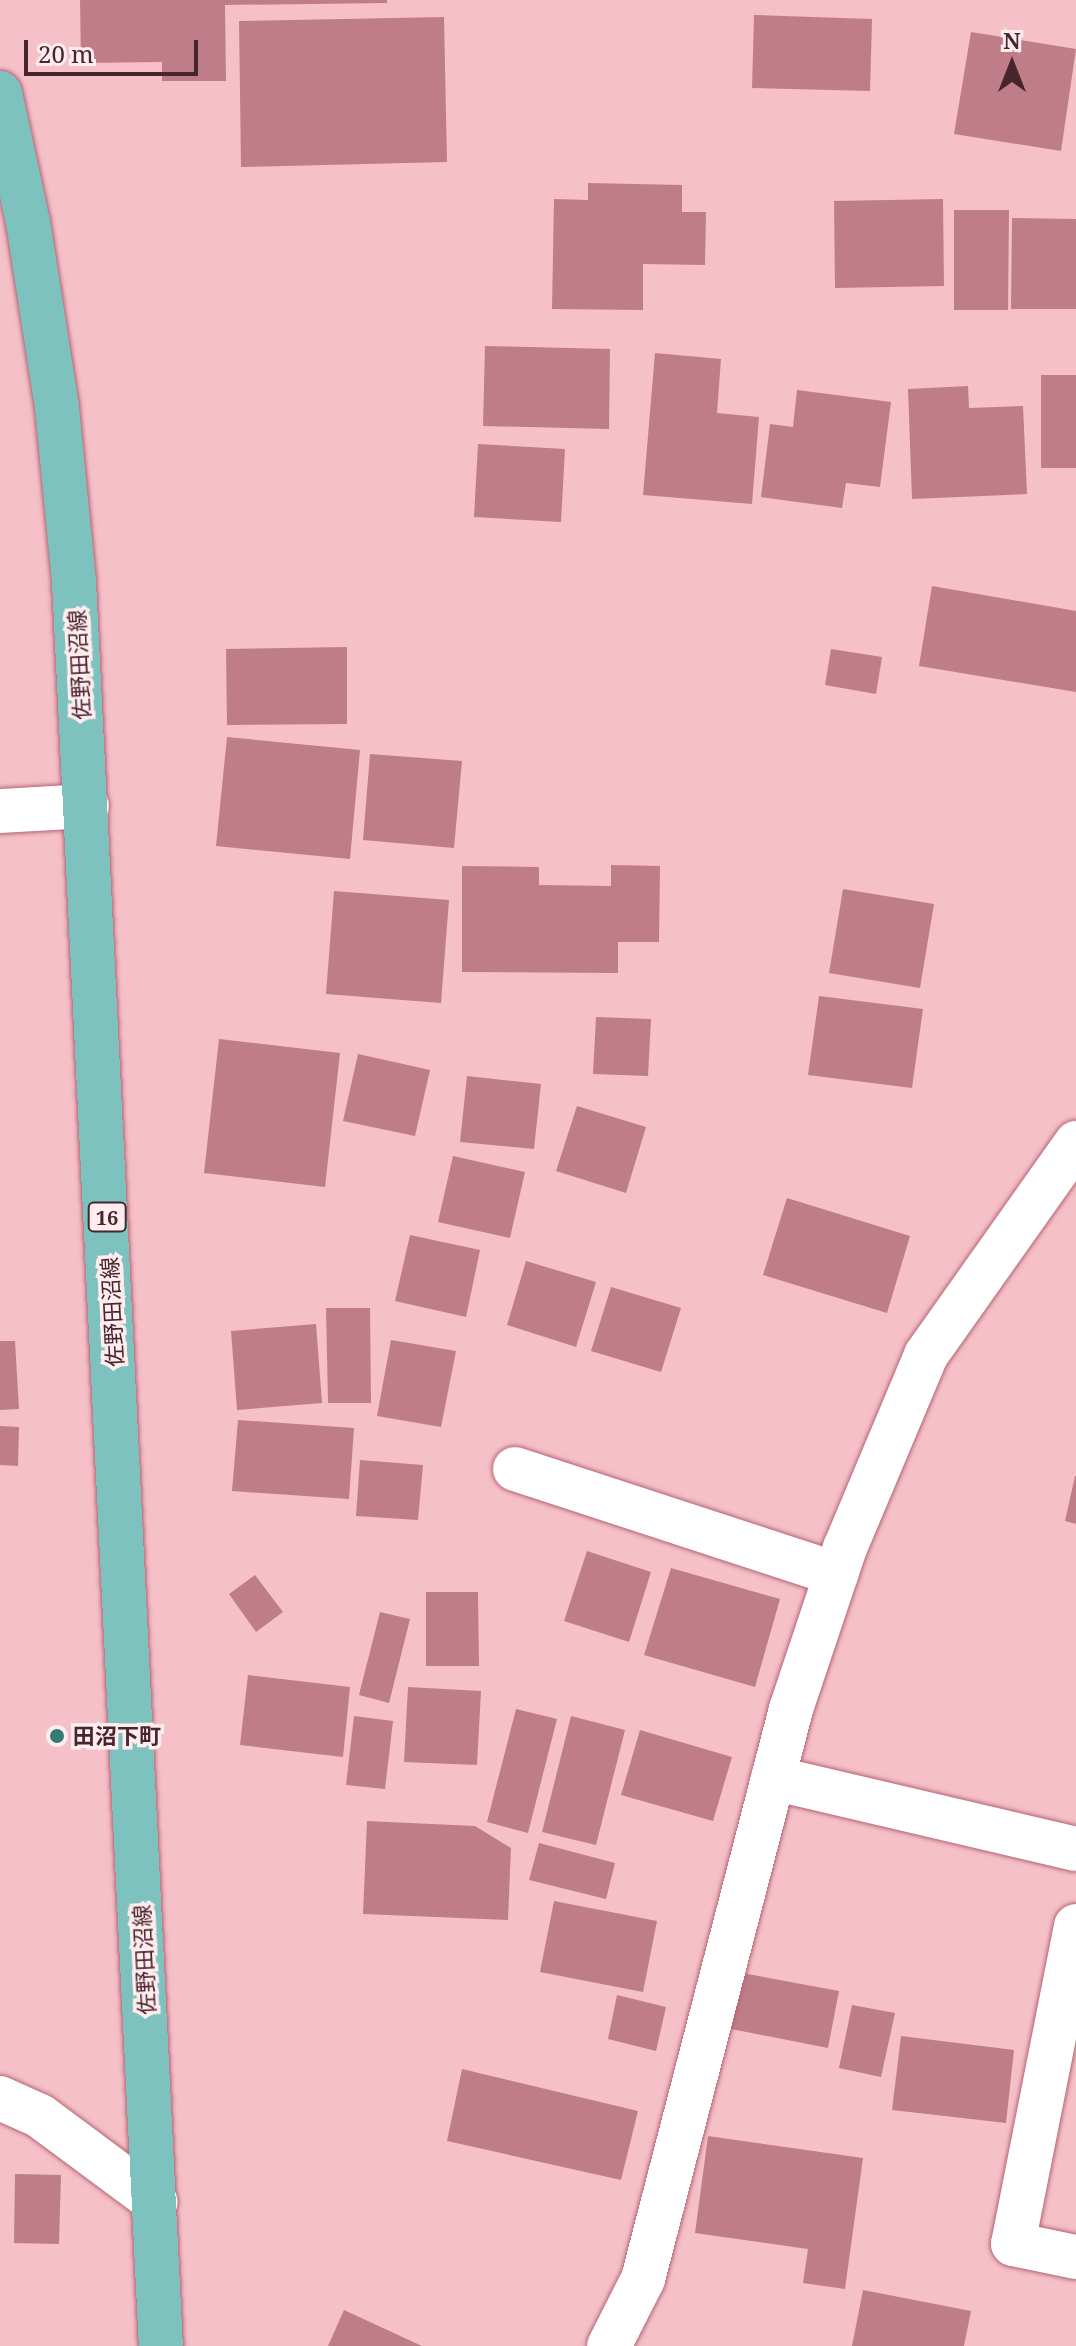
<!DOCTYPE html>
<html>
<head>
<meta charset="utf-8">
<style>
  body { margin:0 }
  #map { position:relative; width:1076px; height:2346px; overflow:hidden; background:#f6c0c8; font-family:"Noto Serif","Noto Sans JP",serif }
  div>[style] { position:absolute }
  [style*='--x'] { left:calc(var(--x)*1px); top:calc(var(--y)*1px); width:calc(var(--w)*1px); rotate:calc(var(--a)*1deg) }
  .building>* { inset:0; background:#bf7d89 }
  .roads { filter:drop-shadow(0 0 2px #b46474) drop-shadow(0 0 2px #b46474) }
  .minor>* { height:44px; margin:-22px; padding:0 22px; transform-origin:22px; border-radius:22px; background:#fff }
  .major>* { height:44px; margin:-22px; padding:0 22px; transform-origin:22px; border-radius:22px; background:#7dc2be }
  .dots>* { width:22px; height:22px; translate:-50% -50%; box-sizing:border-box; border:4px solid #ffecee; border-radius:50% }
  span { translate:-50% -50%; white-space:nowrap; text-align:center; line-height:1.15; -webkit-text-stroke:7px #ffecee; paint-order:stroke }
  .shield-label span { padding:2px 6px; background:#ffecee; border:2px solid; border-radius:6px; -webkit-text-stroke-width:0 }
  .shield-label { font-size:20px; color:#47252c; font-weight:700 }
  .street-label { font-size:22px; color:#47252c }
  .poi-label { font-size:22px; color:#47252c; font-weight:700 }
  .left { translate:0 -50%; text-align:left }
  .north { position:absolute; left:972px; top:24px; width:80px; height:80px; -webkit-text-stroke:6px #ffecee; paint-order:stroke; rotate:0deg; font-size:22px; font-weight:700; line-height:32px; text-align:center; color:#47252c }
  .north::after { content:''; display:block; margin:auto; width:28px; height:36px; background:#47252c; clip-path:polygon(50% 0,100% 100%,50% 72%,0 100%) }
  .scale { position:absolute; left:24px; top:40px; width:174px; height:36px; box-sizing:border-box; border:4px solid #47252c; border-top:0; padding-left:10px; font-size:24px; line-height:28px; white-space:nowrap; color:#47252c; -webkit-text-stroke:6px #ffecee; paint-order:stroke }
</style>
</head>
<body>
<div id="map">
  <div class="building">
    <i style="clip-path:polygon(80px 0,387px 0,387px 3px,225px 5px,226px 81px,162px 81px,162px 62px,81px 63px)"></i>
    <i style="clip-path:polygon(754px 15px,872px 19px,870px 91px,752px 88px)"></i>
    <i style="clip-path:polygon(444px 17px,447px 162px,241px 167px,239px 21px)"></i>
    <i style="clip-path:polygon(971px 32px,1076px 49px,1061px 151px,954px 134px)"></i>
    <i style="clip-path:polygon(588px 183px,682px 185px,682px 212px,706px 212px,705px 265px,643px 264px,643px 310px,552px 309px,554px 199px,588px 200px)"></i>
    <i style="clip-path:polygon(943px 199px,944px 286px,835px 288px,834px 201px)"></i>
    <i style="clip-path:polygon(954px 210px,1009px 210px,1008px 310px,954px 310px)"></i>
    <i style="clip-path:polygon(1012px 218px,1076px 219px,1076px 309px,1011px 309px)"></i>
    <i style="clip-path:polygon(485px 346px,610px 349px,609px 429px,483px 426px)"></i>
    <i style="clip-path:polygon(655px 353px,721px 359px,717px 413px,759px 417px,752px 504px,643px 495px)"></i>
    <i style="clip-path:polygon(1041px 375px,1076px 375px,1076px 468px,1041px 468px)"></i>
    <i style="clip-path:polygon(968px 386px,969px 408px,1023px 406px,1027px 494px,912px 499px,908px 389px)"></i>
    <i style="clip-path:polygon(797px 390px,891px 402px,880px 487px,846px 483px,842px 508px,761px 497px,770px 424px,793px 427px)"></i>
    <i style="clip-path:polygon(478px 444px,565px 449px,561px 522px,474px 517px)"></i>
    <i style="clip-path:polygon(932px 586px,1076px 611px,1076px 692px,919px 666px)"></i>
    <i style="clip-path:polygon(347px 647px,347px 724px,227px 725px,226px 649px)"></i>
    <i style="clip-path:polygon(831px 649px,882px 657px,876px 694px,825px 685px)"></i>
    <i style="clip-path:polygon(227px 737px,360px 750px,350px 859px,216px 846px)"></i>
    <i style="clip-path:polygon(370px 754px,462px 761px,454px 848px,363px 840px)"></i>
    <i style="clip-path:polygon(611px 865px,660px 866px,659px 942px,618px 942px,618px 973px,462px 972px,462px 866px,539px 867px,539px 885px,611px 886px)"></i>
    <i style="clip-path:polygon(843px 889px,934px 904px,920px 988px,829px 973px)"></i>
    <i style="clip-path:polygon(334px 891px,449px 900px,441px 1003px,326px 994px)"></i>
    <i style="clip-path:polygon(819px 996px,923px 1009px,912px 1088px,808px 1075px)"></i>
    <i style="clip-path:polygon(596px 1017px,651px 1019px,648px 1076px,593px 1074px)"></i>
    <i style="clip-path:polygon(219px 1039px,340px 1053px,325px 1187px,204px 1173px)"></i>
    <i style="clip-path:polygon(358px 1054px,430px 1070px,415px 1136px,343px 1121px)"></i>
    <i style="clip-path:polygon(467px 1076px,541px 1084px,534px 1149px,460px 1142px)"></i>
    <i style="clip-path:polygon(577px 1106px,646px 1127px,626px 1193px,556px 1171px)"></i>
    <i style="clip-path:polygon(453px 1156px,525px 1172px,510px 1238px,438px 1222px)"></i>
    <i style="clip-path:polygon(787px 1198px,910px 1236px,887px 1313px,763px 1275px)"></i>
    <i style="clip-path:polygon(410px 1235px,480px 1250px,466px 1317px,395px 1301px)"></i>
    <i style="clip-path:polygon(526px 1261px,596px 1282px,576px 1347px,507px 1325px)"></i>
    <i style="clip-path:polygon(611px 1287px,681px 1308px,661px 1372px,591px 1351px)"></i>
    <i style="clip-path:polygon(326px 1308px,370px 1308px,371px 1403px,328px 1403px)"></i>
    <i style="clip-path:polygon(316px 1324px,322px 1403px,237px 1410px,231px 1331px)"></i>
    <i style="clip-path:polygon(391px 1340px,456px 1351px,441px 1427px,377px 1416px)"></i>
    <i style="clip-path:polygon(0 1341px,15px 1341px,19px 1409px,0 1410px)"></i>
    <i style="clip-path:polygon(238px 1420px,354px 1428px,349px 1499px,232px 1491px)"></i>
    <i style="clip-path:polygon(0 1426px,19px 1427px,18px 1466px,0 1465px)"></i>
    <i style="clip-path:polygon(360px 1460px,423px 1465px,418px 1520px,356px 1516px)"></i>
    <i style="clip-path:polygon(1075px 1476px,1076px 1476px,1076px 1524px,1065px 1521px)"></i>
    <i style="clip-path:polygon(587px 1551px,651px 1572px,629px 1642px,564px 1621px)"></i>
    <i style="clip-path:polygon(671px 1568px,780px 1599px,755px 1687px,644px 1655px)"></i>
    <i style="clip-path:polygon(255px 1575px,283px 1612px,256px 1632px,229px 1594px)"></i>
    <i style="clip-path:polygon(426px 1592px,478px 1592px,479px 1666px,426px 1666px)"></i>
    <i style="clip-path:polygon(380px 1612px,410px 1619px,389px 1703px,359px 1695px)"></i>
    <i style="clip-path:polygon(248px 1675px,350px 1687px,343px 1757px,240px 1745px)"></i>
    <i style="clip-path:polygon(408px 1687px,481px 1691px,477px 1765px,404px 1762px)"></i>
    <i style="clip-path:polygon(516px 1709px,557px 1719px,528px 1833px,487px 1822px)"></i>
    <i style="clip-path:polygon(354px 1716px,393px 1721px,385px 1789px,346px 1785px)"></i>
    <i style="clip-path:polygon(571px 1716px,625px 1730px,596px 1845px,542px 1832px)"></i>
    <i style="clip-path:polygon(640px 1730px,732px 1757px,713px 1821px,621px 1795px)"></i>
    <i style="clip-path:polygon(367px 1821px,475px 1826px,511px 1848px,508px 1920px,363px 1914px)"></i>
    <i style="clip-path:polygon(539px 1843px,615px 1863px,606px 1899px,529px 1880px)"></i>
    <i style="clip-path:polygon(554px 1901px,657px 1921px,643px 1992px,540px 1972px)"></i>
    <i style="clip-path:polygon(742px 1973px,839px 1991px,828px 2048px,731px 2029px)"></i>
    <i style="clip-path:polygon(617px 1995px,666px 2007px,656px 2051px,608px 2039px)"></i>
    <i style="clip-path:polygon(852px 2005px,895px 2013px,881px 2077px,839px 2068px)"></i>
    <i style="clip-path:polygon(901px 2036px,1014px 2050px,1006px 2123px,892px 2110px)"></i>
    <i style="clip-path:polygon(462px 2069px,638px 2111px,621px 2180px,447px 2141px)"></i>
    <i style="clip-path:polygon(708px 2136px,863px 2158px,845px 2289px,803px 2283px,808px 2249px,695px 2233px)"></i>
    <i style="clip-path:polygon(15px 2174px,61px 2175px,59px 2244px,14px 2243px)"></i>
    <i style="clip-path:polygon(863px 2290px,971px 2311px,964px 2346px,852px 2346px)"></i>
    <i style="clip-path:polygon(344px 2310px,422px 2346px,328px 2346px)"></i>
  </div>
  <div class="roads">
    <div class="minor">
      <i style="--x:0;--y:811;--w:87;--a:-3.3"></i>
      <i style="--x:515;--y:1469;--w:338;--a:18.1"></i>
      <i style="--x:773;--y:1778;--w:311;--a:13.2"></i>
      <i style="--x:1076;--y:1926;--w:324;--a:101.2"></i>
      <i style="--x:1013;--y:2244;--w:64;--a:11.7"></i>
      <i style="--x:0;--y:2098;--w:44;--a:24.2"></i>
      <i style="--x:40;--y:2116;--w:144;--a:36.6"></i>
      <i style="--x:609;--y:2346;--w:75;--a:-63.1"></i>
      <i style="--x:643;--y:2279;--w:589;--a:-75.44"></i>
      <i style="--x:791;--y:1709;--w:170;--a:-71.5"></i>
      <i style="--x:845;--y:1548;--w:209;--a:-67.2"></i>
      <i style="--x:926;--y:1355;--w:260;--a:-54.7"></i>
    </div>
    <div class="major">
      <i style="--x:0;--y:93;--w:132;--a:77.8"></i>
      <i style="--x:28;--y:222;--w:188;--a:81.1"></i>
      <i style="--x:57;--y:408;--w:175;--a:84.4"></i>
      <i style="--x:74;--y:582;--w:1766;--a:87.18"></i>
    </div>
  </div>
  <div class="dots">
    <i style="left:57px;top:1736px;background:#337b75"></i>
  </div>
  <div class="shield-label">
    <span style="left:107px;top:1217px">16</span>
  </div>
  <div class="street-label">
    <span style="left:79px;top:665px;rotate:-93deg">佐野田沼線</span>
    <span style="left:112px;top:1312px;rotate:-93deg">佐野田沼線</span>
    <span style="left:144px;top:1960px;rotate:-93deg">佐野田沼線</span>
  </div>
  <div class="poi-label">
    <span class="left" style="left:73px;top:1736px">田沼下町</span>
  </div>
  <div class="north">N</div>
  <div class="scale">20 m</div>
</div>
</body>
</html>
